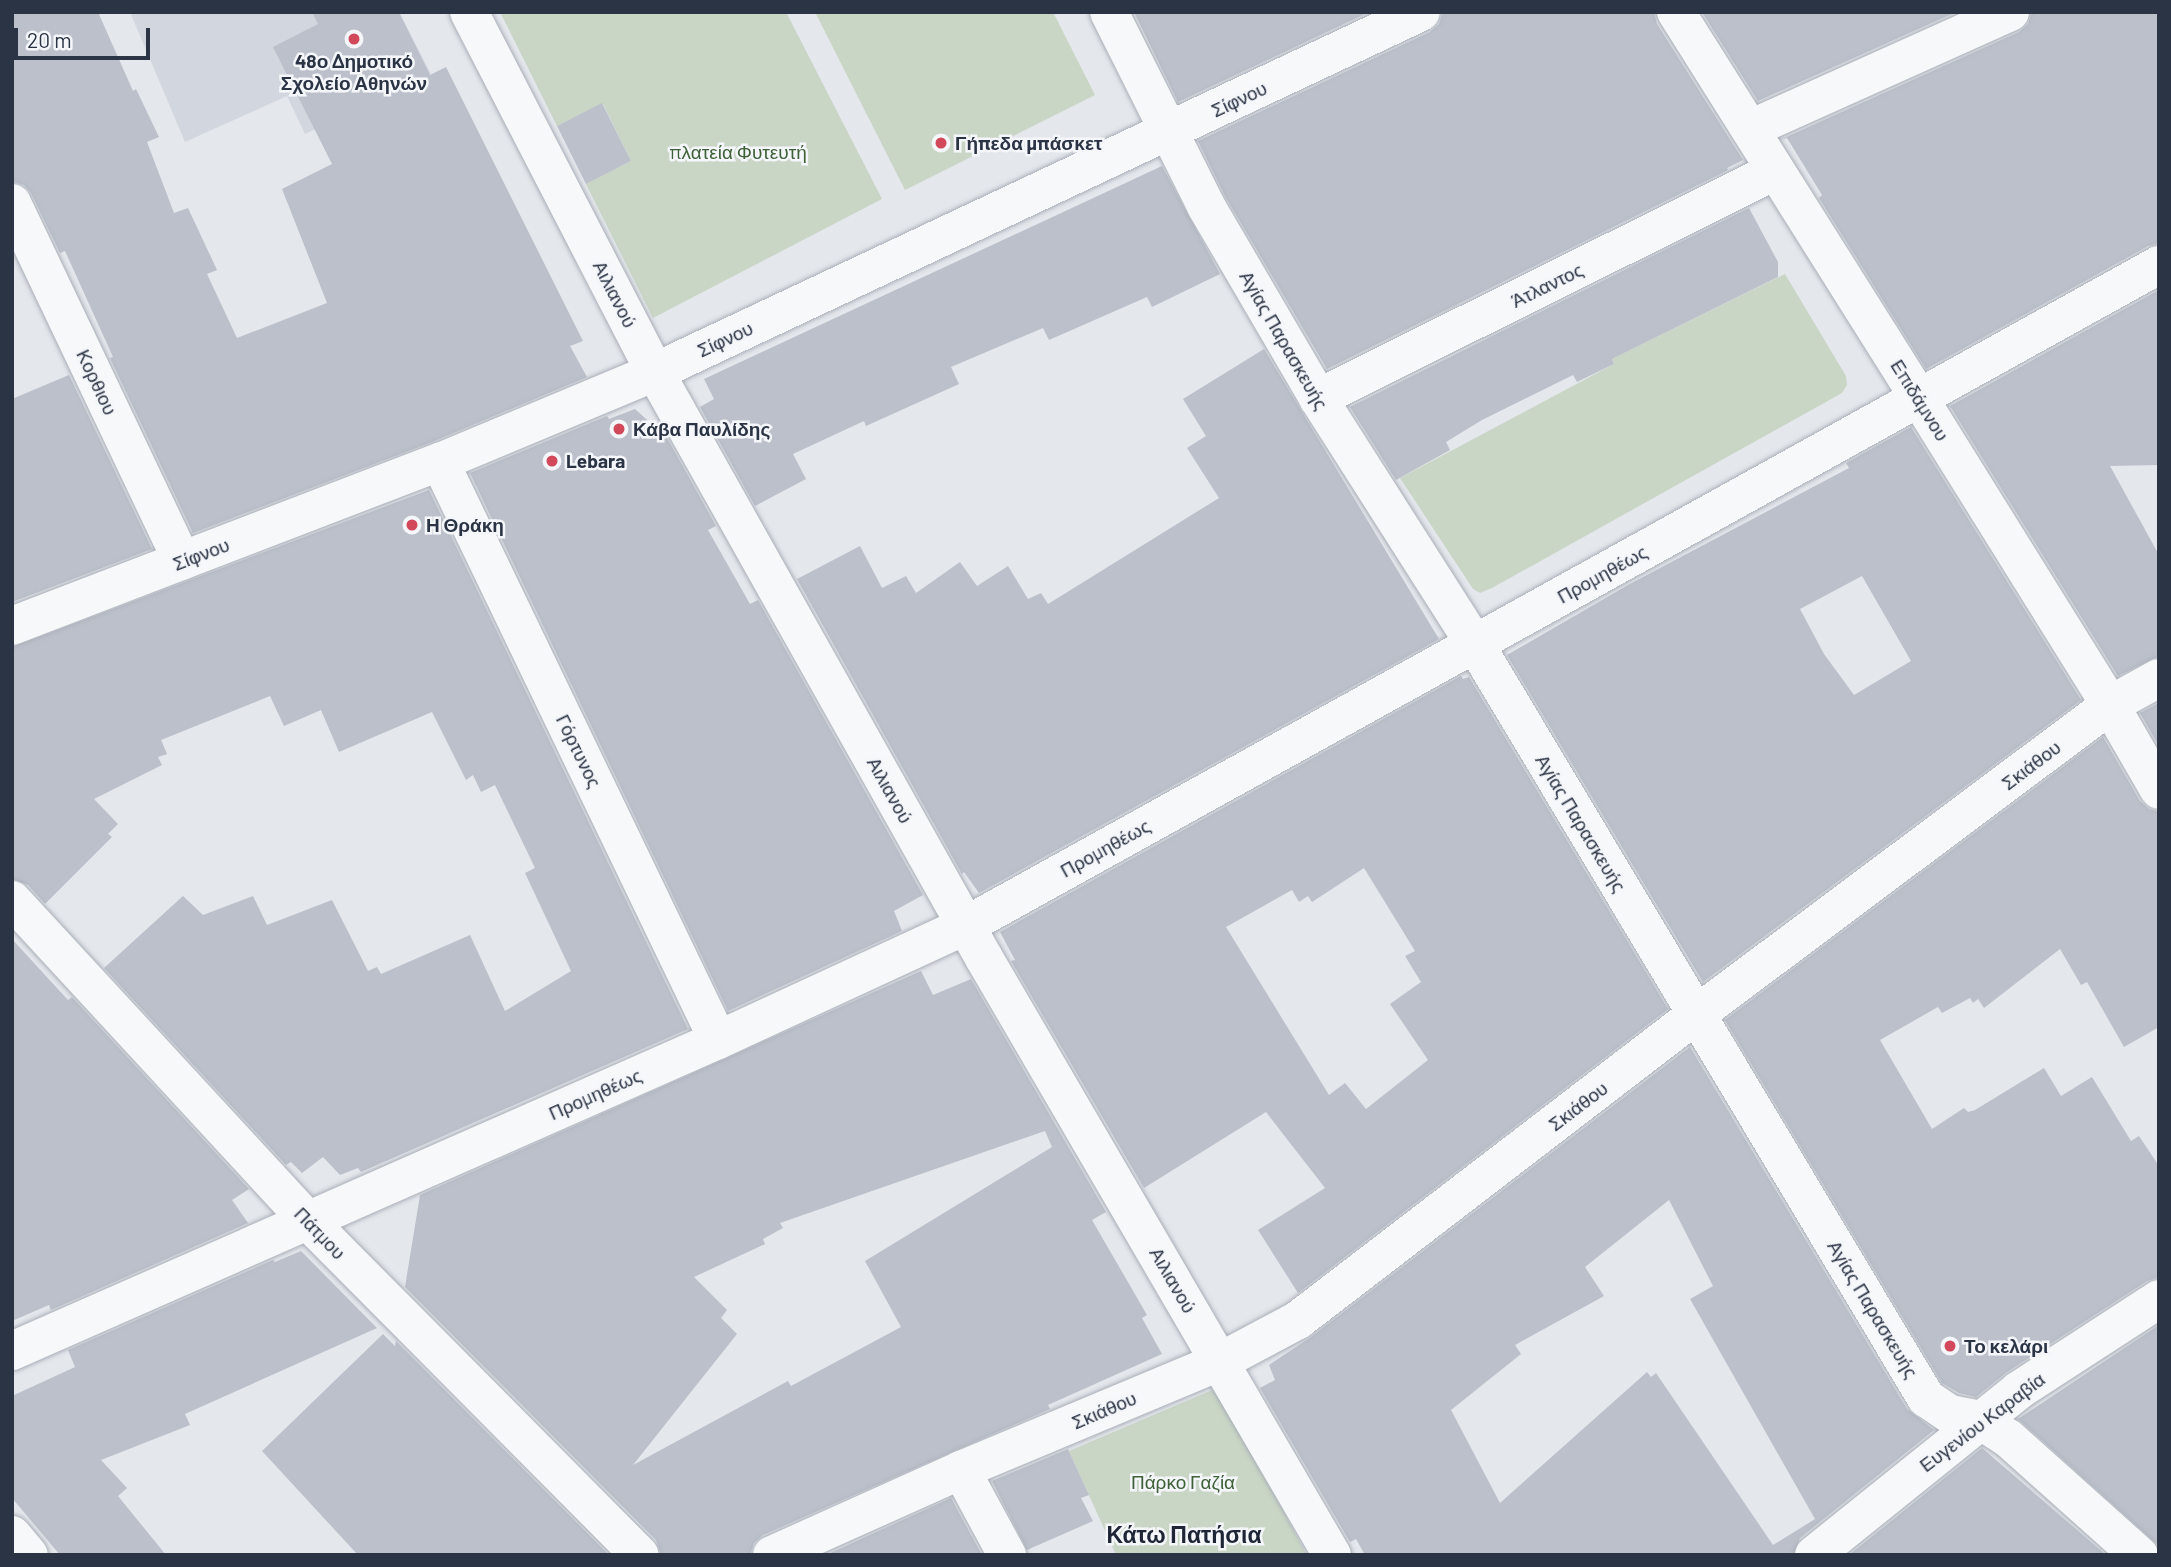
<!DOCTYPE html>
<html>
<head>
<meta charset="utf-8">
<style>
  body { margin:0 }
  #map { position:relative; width:2171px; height:1567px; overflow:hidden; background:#e4e7ec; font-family:Barlow,sans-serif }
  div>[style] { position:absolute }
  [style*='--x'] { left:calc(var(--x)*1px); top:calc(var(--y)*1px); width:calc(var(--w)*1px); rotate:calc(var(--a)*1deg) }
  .built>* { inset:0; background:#d2d6de }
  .green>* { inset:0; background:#c9d6c5 }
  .building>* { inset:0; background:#bbc0ca }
  .roads { filter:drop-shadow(0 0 2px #a9aeb7) drop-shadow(0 0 2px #a9aeb7) }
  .minor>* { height:38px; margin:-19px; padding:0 19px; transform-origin:19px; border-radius:19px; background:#f7f8fa }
  .dots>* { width:19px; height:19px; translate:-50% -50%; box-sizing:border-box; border:4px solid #f4f6f9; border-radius:50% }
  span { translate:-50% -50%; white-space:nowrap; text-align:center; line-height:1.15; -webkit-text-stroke:5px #f4f6f9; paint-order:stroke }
  .poi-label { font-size:19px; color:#2b3445; font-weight:700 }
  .left { translate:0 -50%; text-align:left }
  .street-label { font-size:19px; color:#2b3445 }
  .park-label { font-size:19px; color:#3f6138 }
  .quarter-label { font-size:23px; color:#1d2536; font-weight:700 }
  .frame { position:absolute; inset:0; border:14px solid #2b3445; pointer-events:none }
  .scale { position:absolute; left:14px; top:28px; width:136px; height:32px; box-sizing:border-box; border:4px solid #2b3445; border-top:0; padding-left:9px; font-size:21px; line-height:24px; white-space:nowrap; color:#2b3445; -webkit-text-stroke:5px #f4f6f9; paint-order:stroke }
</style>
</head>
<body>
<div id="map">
  <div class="built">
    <i style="clip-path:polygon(130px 12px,399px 12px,431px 74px,305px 134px,287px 96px,185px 142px)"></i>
  </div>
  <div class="green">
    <i style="clip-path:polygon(500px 12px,786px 12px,882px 199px,653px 318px,586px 184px,631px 161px,603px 104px,557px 126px)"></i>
    <i style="clip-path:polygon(815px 12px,1053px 12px,1095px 95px,905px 190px)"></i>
    <i style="clip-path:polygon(1785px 274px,1846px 376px,1847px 385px,1842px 393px,1492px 588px,1480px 593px,1473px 589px,1400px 478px,1614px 364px,1612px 359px)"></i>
    <i style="clip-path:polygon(1217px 1388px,1307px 1555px,1116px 1555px,1069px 1451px)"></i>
  </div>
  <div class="building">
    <i style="clip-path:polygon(12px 12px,98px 12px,133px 91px,136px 89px,159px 137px,147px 142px,174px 213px,188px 208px,217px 270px,207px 274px,237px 338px,327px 303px,282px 189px,332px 164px,273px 47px,318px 24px,312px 12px,399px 12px,430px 75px,446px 67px,583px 341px,570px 346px,587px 377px,432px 442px,193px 533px,110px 358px,113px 357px,65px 251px,60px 253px,31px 193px,24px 185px,12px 181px)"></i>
    <i style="clip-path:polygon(1134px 12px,1369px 12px,1178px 102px)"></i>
    <i style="clip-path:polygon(1443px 12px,1654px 12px,1657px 24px,1743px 160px,1727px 168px,1728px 170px,1327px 369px,1225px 196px,1198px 141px,1430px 32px,1439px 24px)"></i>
    <i style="clip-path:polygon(1702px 12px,1956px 12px,1758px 101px)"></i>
    <i style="clip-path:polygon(2032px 12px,2159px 12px,2159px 243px,2148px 246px,1926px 369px,1819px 198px,1822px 195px,1787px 138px,1782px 139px,2019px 32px,2028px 24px)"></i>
    <i style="clip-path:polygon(602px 103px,631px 161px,586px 184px,557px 126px)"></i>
    <i style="clip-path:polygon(1162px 166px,1220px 274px,1152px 307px,1147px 297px,1049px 340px,1043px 328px,951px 367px,959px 384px,866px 426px,864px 421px,793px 454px,806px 479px,755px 506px,700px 407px,714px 399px,704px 379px)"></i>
    <i style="clip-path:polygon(1749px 208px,1778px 262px,1778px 277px,1612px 359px,1614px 364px,1577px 382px,1573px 375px,1482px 420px,1446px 442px,1450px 450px,1396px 480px,1350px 407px)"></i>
    <i style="clip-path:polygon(2159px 290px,2159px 465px,2110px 466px,2159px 555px,2159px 656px,2118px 676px,1950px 406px)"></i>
    <i style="clip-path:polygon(1264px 349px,1439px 639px,979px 893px,964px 872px,962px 874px,797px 579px,860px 546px,882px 588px,906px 576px,916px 593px,960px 562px,977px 586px,1008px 566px,1028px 599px,1041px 593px,1048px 604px,1219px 498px,1187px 448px,1206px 436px,1183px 399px)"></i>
    <i style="clip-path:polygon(69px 375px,152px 549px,12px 602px,12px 399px)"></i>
    <i style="clip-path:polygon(635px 409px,657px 429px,661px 427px,716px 526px,708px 530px,750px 604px,758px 600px,923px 895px,894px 911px,902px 931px,728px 1011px,470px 473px,607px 416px,609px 419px)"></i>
    <i style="clip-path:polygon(evenodd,1911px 427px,2081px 700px,1703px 982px,1507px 655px,1628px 585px,1849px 468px,1846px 463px,1911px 427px,1862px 576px,1911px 661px,1854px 695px,1824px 654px,1800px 609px,1862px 576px)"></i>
    <i style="clip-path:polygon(429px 490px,688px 1029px,361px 1172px,358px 1168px,340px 1175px,323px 1157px,302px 1173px,291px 1162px,286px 1165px,104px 968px,183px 896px,203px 915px,253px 896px,267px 925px,332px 900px,368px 971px,377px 967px,381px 974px,470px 935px,505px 1011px,571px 971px,525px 873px,535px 868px,495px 785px,481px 792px,473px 775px,466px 780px,432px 712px,339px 752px,321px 710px,284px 726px,270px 696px,161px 740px,167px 754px,158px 757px,162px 765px,94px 799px,118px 824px,108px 834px,112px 837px,45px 904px,28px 885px,12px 879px,12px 647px)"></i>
    <i style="clip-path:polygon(evenodd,1461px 676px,1463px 679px,1469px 677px,1668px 1009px,1298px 1293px,1258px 1230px,1325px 1188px,1266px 1112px,1144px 1188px,1011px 961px,1015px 960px,1000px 932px,1461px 676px,1364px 868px,1415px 951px,1405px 956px,1421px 982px,1390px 1004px,1428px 1060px,1366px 1109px,1345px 1083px,1329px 1095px,1226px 927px,1292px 890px,1299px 902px,1308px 896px,1312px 902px,1364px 868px)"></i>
    <i style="clip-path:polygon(2159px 703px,2159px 746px,2140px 713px)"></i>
    <i style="clip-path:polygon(2103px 737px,2140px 801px,2149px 809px,2159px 812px,2159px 1027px,2124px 1047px,2087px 982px,2081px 985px,2060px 949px,1984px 1008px,1978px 999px,1973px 1003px,1970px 998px,1942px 1013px,1938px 1007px,1880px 1040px,1932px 1129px,1964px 1108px,1968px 1112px,1975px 1110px,2044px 1068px,2061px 1096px,2092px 1077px,2131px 1141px,2139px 1136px,2159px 1166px,2159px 1277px,2147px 1281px,2007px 1372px,1976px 1397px,1959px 1393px,1942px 1383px,1725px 1020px)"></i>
    <i style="clip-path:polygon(12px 939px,68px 1000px,72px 997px,249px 1189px,232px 1200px,248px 1223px,51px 1310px,49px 1305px,12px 1321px)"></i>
    <i style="clip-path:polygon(evenodd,921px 971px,933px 995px,971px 979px,1106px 1212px,1092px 1220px,1147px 1315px,1142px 1318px,1162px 1354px,1048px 1405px,1050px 1409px,763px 1535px,754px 1543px,750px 1555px,661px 1555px,656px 1540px,405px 1287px,420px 1195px,921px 971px,1045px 1131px,1052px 1147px,865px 1261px,901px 1327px,791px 1386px,788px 1381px,633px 1465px,737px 1334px,721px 1318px,727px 1310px,694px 1277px,765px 1244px,763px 1239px,783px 1228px,780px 1223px,1045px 1131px)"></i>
    <i style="clip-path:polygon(evenodd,1690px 1047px,1907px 1409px,1934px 1430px,1800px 1538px,1793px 1555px,1365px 1555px,1356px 1539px,1350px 1542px,1260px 1388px,1275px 1380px,1269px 1365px,1311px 1337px,1690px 1047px,1669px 1200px,1713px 1286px,1690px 1299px,1815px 1519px,1773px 1545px,1656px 1373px,1651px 1377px,1647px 1372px,1500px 1503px,1451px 1410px,1521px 1354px,1515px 1345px,1604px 1296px,1585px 1267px,1669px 1200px)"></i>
    <i style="clip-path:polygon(301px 1251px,377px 1328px,185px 1414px,190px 1425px,101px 1460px,127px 1488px,118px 1496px,166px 1555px,60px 1555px,12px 1498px,12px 1396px,75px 1367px,68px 1350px,273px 1260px,275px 1262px)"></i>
    <i style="clip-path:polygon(2159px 1325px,2159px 1546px,2018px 1419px)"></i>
    <i style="clip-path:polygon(383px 1334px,395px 1346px,396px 1341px,609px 1555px,358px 1555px,262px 1451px)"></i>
    <i style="clip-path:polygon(1982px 1448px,2106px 1555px,1849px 1555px)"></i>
    <i style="clip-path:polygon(1068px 1449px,1089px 1495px,1081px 1498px,1093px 1521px,1027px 1550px,992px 1481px)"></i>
    <i style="clip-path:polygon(951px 1498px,982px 1555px,826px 1555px)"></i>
  </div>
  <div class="roads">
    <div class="minor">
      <i style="--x:469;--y:12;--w:405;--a:62.7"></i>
      <i style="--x:655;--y:372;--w:672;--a:60.69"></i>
      <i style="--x:984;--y:958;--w:691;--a:59.76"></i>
      <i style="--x:1109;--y:12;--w:217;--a:63.4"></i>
      <i style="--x:1206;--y:206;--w:222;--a:59.7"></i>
      <i style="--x:1318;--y:398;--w:292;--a:57.5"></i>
      <i style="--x:1475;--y:644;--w:879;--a:59.11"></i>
      <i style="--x:1926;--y:1398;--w:29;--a:34"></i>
      <i style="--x:1950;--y:1414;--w:31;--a:11"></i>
      <i style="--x:1980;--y:1420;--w:33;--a:33"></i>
      <i style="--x:2008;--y:1438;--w:176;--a:41.8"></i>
      <i style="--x:1676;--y:12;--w:456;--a:57.8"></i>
      <i style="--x:1919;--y:398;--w:362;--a:58.1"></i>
      <i style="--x:2110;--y:705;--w:98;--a:60"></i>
      <i style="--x:1750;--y:129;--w:285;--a:-24.2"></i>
      <i style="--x:12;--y:203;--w:396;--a:64.6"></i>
      <i style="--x:1318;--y:398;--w:510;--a:-26.41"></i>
      <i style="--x:440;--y:462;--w:641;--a:64.31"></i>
      <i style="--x:12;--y:626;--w:458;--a:-21"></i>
      <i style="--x:440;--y:462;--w:233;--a:-22.7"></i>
      <i style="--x:655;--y:372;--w:846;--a:-25.17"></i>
      <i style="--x:12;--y:900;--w:435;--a:47.3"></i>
      <i style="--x:307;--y:1220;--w:472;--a:45.2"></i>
      <i style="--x:12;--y:1351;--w:771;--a:-23.77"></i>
      <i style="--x:718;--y:1040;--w:272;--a:-24.8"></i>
      <i style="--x:965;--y:926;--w:1365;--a:-28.97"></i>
      <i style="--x:961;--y:1470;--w:97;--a:61.6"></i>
      <i style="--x:12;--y:1535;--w:26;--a:50"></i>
      <i style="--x:772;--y:1555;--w:207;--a:-24.2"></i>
      <i style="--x:961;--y:1470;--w:282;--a:-22.7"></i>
      <i style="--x:1221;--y:1361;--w:87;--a:-28"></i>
      <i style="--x:1298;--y:1320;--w:503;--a:-37.49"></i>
      <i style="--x:1697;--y:1014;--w:516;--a:-36.8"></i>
      <i style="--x:2110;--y:705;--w:56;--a:-28.9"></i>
      <i style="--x:1814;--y:1555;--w:263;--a:-38.8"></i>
      <i style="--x:2019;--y:1390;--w:167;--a:-33"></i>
    </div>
  </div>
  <div class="dots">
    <i style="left:354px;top:39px;background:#d1495b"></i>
    <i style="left:941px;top:143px;background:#d1495b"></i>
    <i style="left:619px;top:429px;background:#d1495b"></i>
    <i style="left:552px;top:461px;background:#d1495b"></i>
    <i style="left:412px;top:525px;background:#d1495b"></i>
    <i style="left:1950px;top:1346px;background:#d1495b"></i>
  </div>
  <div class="poi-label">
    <span style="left:354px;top:72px">48ο Δημοτικό<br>Σχολείο Αθηνών</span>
    <span class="left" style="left:955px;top:143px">Γήπεδα μπάσκετ</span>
    <span class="left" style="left:633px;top:429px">Κάβα Παυλίδης</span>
    <span class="left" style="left:566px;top:461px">Lebara</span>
    <span class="left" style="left:426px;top:525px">Η Θράκη</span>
    <span class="left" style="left:1964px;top:1346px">Το κελάρι</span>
  </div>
  <div class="street-label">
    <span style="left:1239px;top:99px;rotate:-25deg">Σίφνου</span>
    <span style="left:1547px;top:285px;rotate:-26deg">Άτλαντος</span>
    <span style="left:615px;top:294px;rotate:63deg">Αιλιανού</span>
    <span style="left:725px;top:339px;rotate:-25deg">Σίφνου</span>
    <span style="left:1284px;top:340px;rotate:60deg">Αγίας Παρασκευής</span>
    <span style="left:97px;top:382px;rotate:65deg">Κορθιου</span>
    <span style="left:1920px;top:400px;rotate:58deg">Επιδάμνου</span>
    <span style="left:201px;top:554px;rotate:-21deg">Σίφνου</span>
    <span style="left:1602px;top:574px;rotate:-29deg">Προμηθέως</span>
    <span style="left:579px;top:751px;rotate:64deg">Γόρτυνος</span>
    <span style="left:2031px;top:765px;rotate:-37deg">Σκιάθου</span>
    <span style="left:890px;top:790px;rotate:61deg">Αιλιανού</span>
    <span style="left:1581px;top:823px;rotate:59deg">Αγίας Παρασκευής</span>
    <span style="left:1105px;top:848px;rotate:-29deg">Προμηθέως</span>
    <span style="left:595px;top:1094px;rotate:-24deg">Προμηθέως</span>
    <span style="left:1578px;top:1106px;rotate:-37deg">Σκιάθου</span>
    <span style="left:320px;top:1233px;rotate:46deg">Πάτμου</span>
    <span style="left:1173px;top:1280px;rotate:60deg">Αιλιανού</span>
    <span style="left:1873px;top:1309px;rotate:59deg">Αγίας Παρασκευής</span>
    <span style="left:1104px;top:1410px;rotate:-23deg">Σκιάθου</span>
    <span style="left:1982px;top:1422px;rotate:-37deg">Ευγενίου Καραβία</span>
  </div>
  <div class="park-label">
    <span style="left:738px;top:152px">πλατεία Φυτευτή</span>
    <span style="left:1183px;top:1482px">Πάρκο Γαζία</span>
  </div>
  <div class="quarter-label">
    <span style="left:1184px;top:1534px">Κάτω Πατήσια</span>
  </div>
  <div class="frame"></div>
  <div class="scale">20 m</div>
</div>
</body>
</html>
